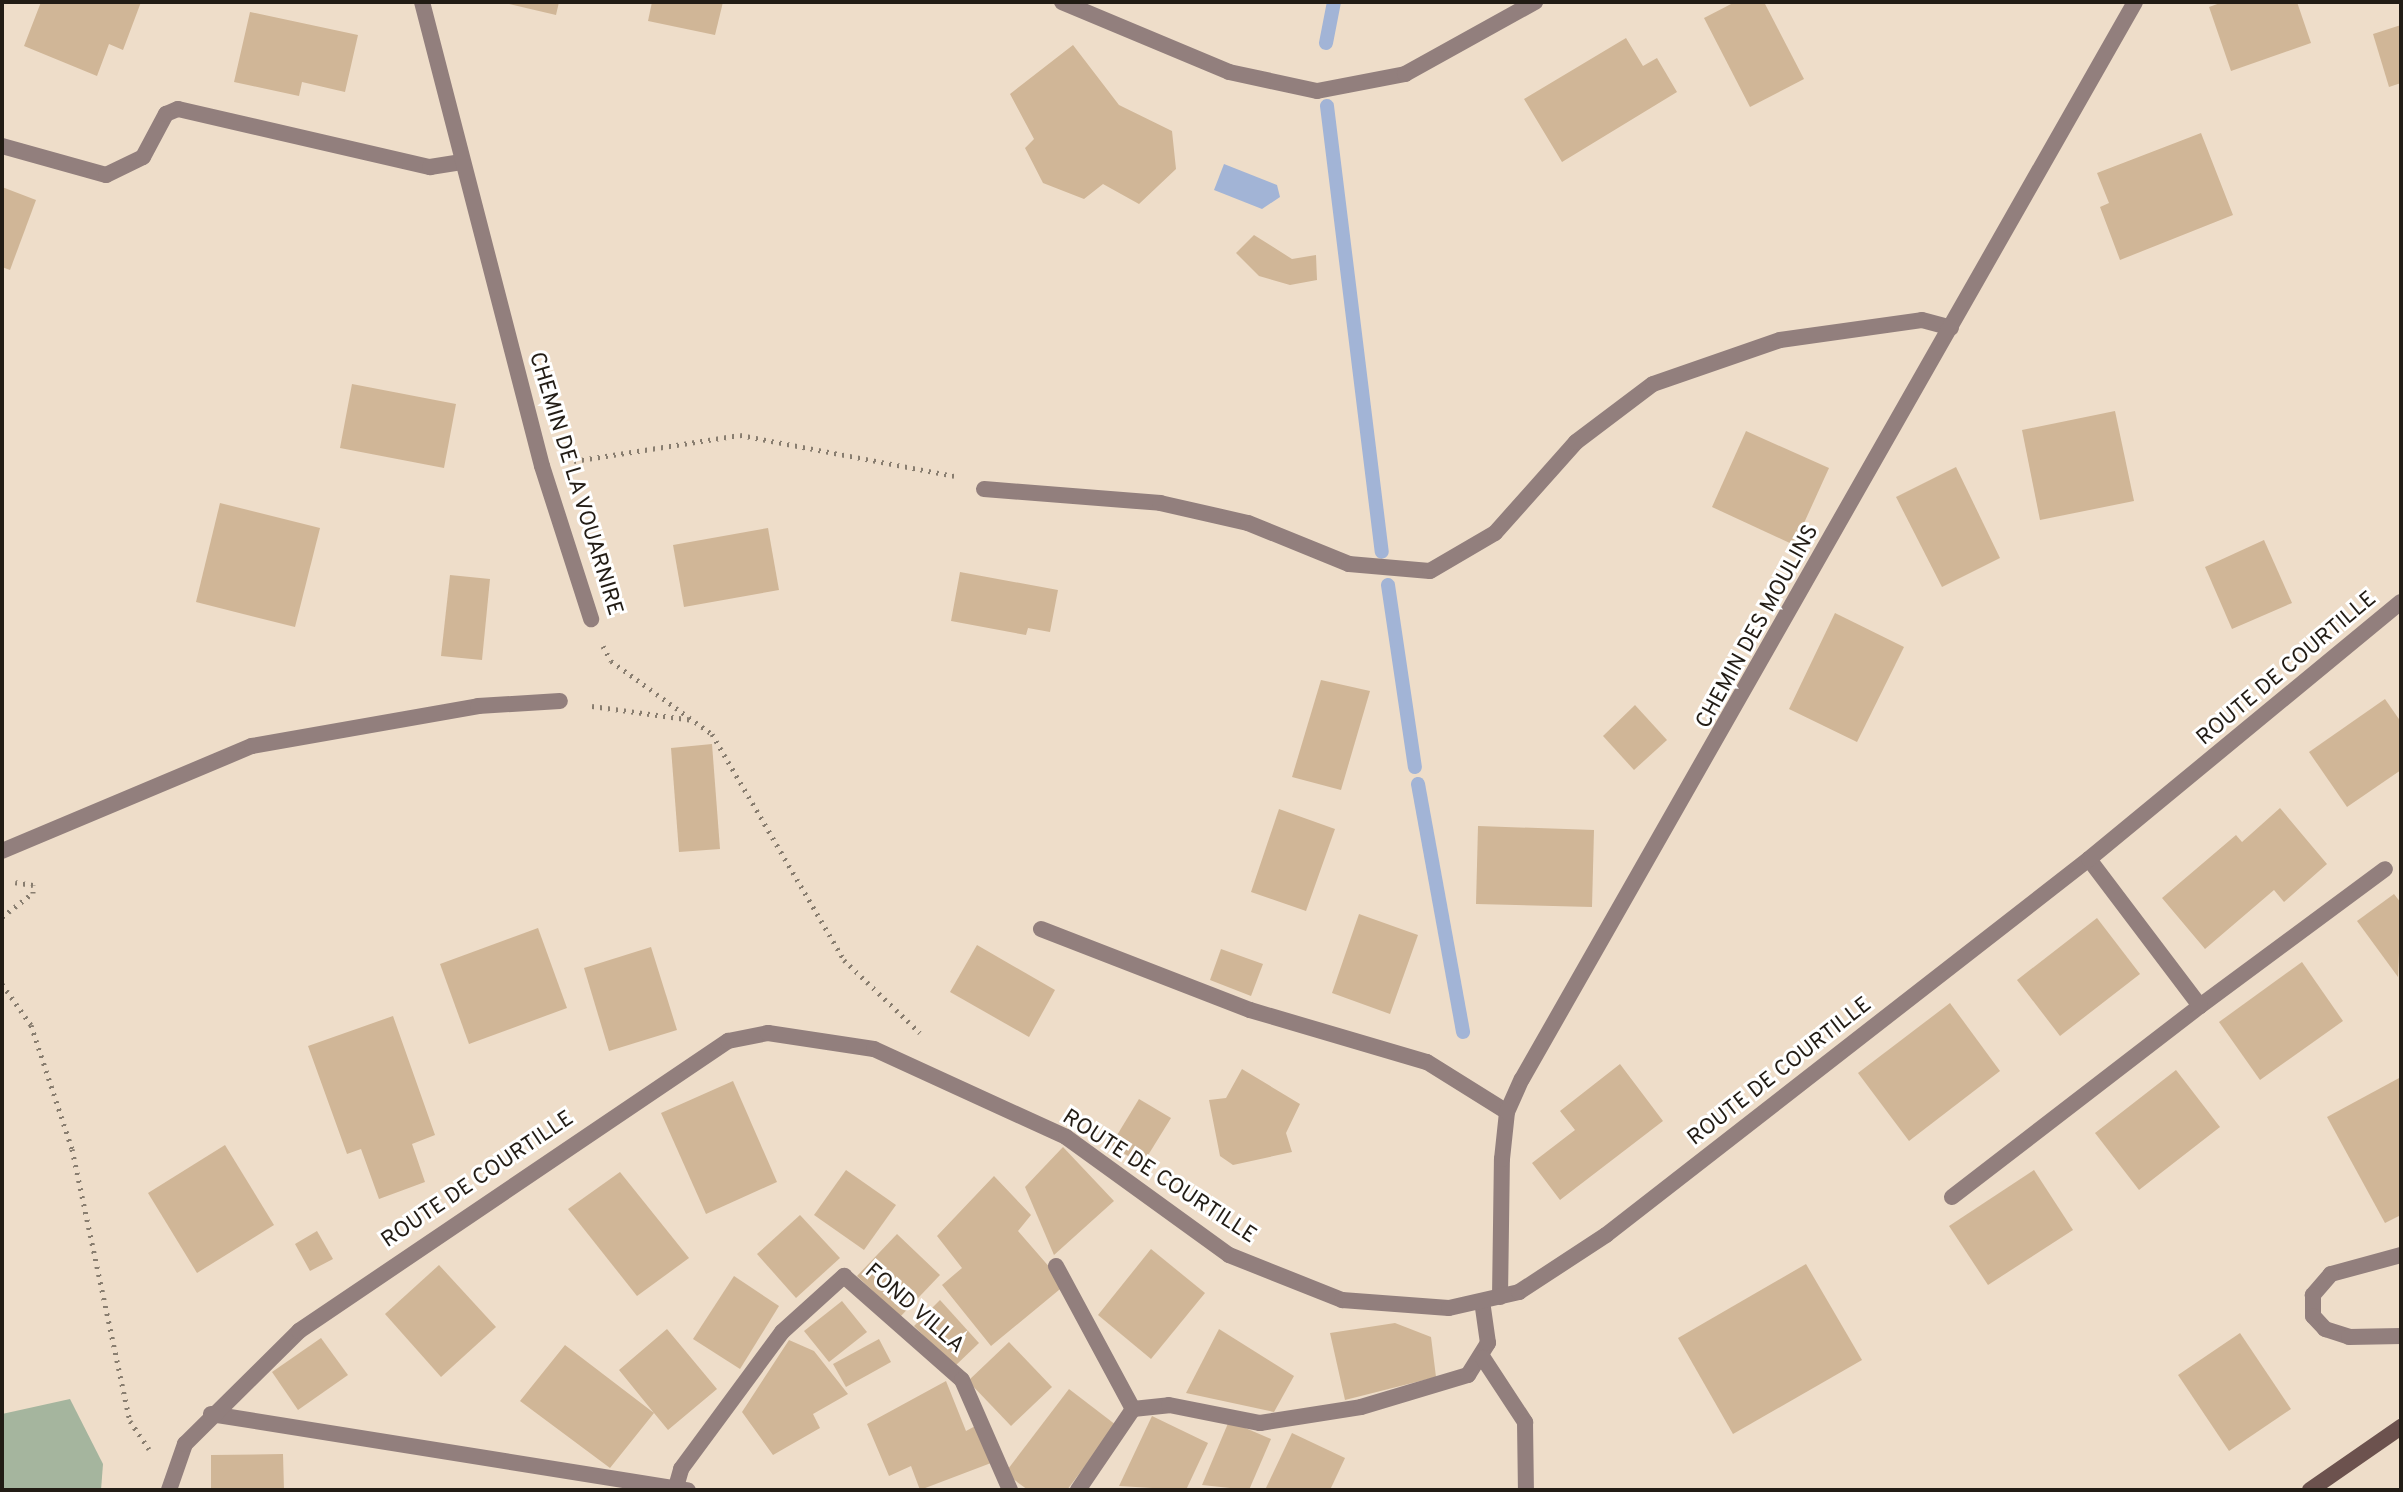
<!DOCTYPE html>
<html>
<head>
<meta charset="utf-8">
<style>
  body { margin:0 }
  #map { position:relative; width:2403px; height:1492px; overflow:hidden; background:#eeddc9; font-family:Overpass,sans-serif }
  div>[style] { position:absolute }
  [style*='--x'] { left:calc(var(--x)*1px); top:calc(var(--y)*1px); width:calc(var(--w)*1px); rotate:calc(var(--a)*1deg) }
  .green>* { inset:0; background:#a5b59e }
  .water>* { inset:0; background:#a2b4d6 }
  .stream>* { height:14px; margin:-7px; padding:0 7px; transform-origin:7px; border-radius:7px; background:#a2b4d6 }
  .building>* { inset:0; background:#d0b697 }
  .path>* { height:5px; margin-top:-2.5px; transform-origin:0; background:repeating-linear-gradient(90deg,#887d6f 0 2px,transparent 0 8px) }
  .service>* { height:16px; margin:-8px; padding:0 8px; transform-origin:8px; border-radius:8px; background:#927f7d }
  .minor>* { height:16px; margin:-8px; padding:0 8px; transform-origin:8px; border-radius:8px; background:#927f7d }
  .secondary>* { height:16px; margin:-8px; padding:0 8px; transform-origin:8px; border-radius:8px; background:#6c524e }
  span { translate:-50% -50%; white-space:nowrap; text-align:center; line-height:1.15; -webkit-text-stroke:6px #fff; paint-order:stroke }
  .street-label { font-size:22px; color:#221c15 }
  .frame { position:absolute; inset:0; border:4px solid #221c15; pointer-events:none }
</style>
</head>
<body>
<div id="map">
  <div class="green">
    <i style="clip-path:polygon(70px 1399px,103px 1464px,101px 1490px,2px 1490px,2px 1414px)"></i>
  </div>
  <div class="water">
    <i style="clip-path:polygon(1224px 164px,1277px 185px,1280px 197px,1262px 209px,1214px 190px)"></i>
  </div>
  <div class="stream">
    <i style="--x:1326;--y:43;--w:42;--a:-79"></i>
    <i style="--x:1327;--y:106;--w:449;--a:83"></i>
    <i style="--x:1388;--y:585;--w:184;--a:81.6"></i>
    <i style="--x:1418;--y:784;--w:252;--a:79.7"></i>
  </div>
  <div class="building">
    <i style="clip-path:polygon(41px 2px,141px 2px,123px 50px,109px 44px,97px 76px,24px 46px)"></i>
    <i style="clip-path:polygon(500px 2px,559px 2px,556px 15px)"></i>
    <i style="clip-path:polygon(652px 2px,723px 2px,715px 35px,648px 21px)"></i>
    <i style="clip-path:polygon(1735px 2px,1764px 2px,1804px 79px,1750px 107px,1704px 18px)"></i>
    <i style="clip-path:polygon(2223px 2px,2297px 2px,2311px 43px,2231px 71px,2209px 7px)"></i>
    <i style="clip-path:polygon(250px 12px,358px 35px,345px 92px,302px 82px,299px 96px,234px 82px)"></i>
    <i style="clip-path:polygon(2401px 25px,2401px 83px,2389px 87px,2373px 34px)"></i>
    <i style="clip-path:polygon(1626px 38px,1643px 66px,1657px 58px,1677px 92px,1562px 162px,1524px 99px)"></i>
    <i style="clip-path:polygon(1073px 45px,1119px 105px,1172px 131px,1176px 169px,1139px 204px,1103px 184px,1084px 199px,1043px 183px,1025px 148px,1034px 139px,1010px 94px)"></i>
    <i style="clip-path:polygon(2201px 133px,2233px 215px,2120px 260px,2100px 207px,2109px 203px,2097px 173px)"></i>
    <i style="clip-path:polygon(2px 187px,36px 200px,10px 270px,2px 267px)"></i>
    <i style="clip-path:polygon(1254px 235px,1292px 259px,1316px 255px,1317px 280px,1290px 285px,1259px 276px,1236px 253px)"></i>
    <i style="clip-path:polygon(352px 384px,456px 404px,444px 468px,340px 448px)"></i>
    <i style="clip-path:polygon(2115px 411px,2134px 501px,2040px 520px,2022px 430px)"></i>
    <i style="clip-path:polygon(1746px 431px,1829px 468px,1794px 545px,1712px 507px)"></i>
    <i style="clip-path:polygon(1956px 467px,2000px 558px,1942px 587px,1896px 497px)"></i>
    <i style="clip-path:polygon(220px 503px,320px 528px,295px 627px,196px 602px)"></i>
    <i style="clip-path:polygon(768px 528px,779px 590px,684px 607px,673px 545px)"></i>
    <i style="clip-path:polygon(2264px 540px,2292px 603px,2232px 629px,2205px 567px)"></i>
    <i style="clip-path:polygon(960px 572px,1058px 590px,1050px 632px,1028px 628px,1026px 635px,951px 621px)"></i>
    <i style="clip-path:polygon(450px 575px,490px 579px,482px 660px,441px 656px)"></i>
    <i style="clip-path:polygon(1835px 613px,1904px 647px,1857px 742px,1789px 709px)"></i>
    <i style="clip-path:polygon(1321px 680px,1370px 691px,1341px 790px,1292px 777px)"></i>
    <i style="clip-path:polygon(2385px 699px,2401px 722px,2401px 770px,2347px 807px,2309px 752px)"></i>
    <i style="clip-path:polygon(1635px 705px,1667px 740px,1634px 770px,1603px 736px)"></i>
    <i style="clip-path:polygon(712px 744px,720px 849px,679px 852px,671px 748px)"></i>
    <i style="clip-path:polygon(2280px 808px,2327px 864px,2284px 902px,2274px 890px,2205px 949px,2162px 898px,2236px 835px,2242px 842px)"></i>
    <i style="clip-path:polygon(1279px 809px,1335px 829px,1306px 911px,1251px 892px)"></i>
    <i style="clip-path:polygon(1478px 826px,1594px 830px,1592px 907px,1476px 904px)"></i>
    <i style="clip-path:polygon(2394px 894px,2401px 903px,2398px 977px,2357px 921px)"></i>
    <i style="clip-path:polygon(1359px 914px,1418px 935px,1390px 1014px,1332px 993px)"></i>
    <i style="clip-path:polygon(2097px 918px,2140px 974px,2060px 1036px,2017px 980px)"></i>
    <i style="clip-path:polygon(538px 928px,567px 1008px,469px 1044px,440px 964px)"></i>
    <i style="clip-path:polygon(977px 945px,1055px 990px,1029px 1037px,950px 992px)"></i>
    <i style="clip-path:polygon(651px 947px,677px 1030px,609px 1051px,584px 968px)"></i>
    <i style="clip-path:polygon(1221px 949px,1263px 964px,1251px 996px,1210px 980px)"></i>
    <i style="clip-path:polygon(2302px 962px,2343px 1021px,2260px 1080px,2219px 1022px)"></i>
    <i style="clip-path:polygon(1950px 1003px,2000px 1071px,1909px 1141px,1858px 1073px)"></i>
    <i style="clip-path:polygon(393px 1016px,435px 1135px,412px 1144px,425px 1182px,379px 1199px,361px 1149px,347px 1154px,308px 1046px)"></i>
    <i style="clip-path:polygon(1620px 1064px,1663px 1121px,1560px 1200px,1532px 1163px,1575px 1130px,1560px 1111px)"></i>
    <i style="clip-path:polygon(1242px 1069px,1300px 1104px,1286px 1133px,1292px 1152px,1233px 1165px,1220px 1156px,1209px 1100px,1226px 1098px)"></i>
    <i style="clip-path:polygon(2176px 1070px,2220px 1127px,2139px 1190px,2095px 1133px)"></i>
    <i style="clip-path:polygon(2401px 1077px,2401px 1215px,2385px 1223px,2327px 1117px)"></i>
    <i style="clip-path:polygon(733px 1081px,777px 1182px,706px 1214px,661px 1113px)"></i>
    <i style="clip-path:polygon(1139px 1099px,1171px 1118px,1142px 1165px,1111px 1145px)"></i>
    <i style="clip-path:polygon(225px 1145px,274px 1225px,197px 1273px,148px 1193px)"></i>
    <i style="clip-path:polygon(1063px 1147px,1114px 1201px,1054px 1255px,1025px 1187px)"></i>
    <i style="clip-path:polygon(846px 1170px,896px 1205px,864px 1250px,814px 1215px)"></i>
    <i style="clip-path:polygon(2034px 1170px,2073px 1230px,1988px 1285px,1949px 1226px)"></i>
    <i style="clip-path:polygon(620px 1172px,689px 1258px,637px 1296px,568px 1209px)"></i>
    <i style="clip-path:polygon(994px 1176px,1031px 1215px,1018px 1231px,1065px 1285px,991px 1346px,942px 1285px,962px 1268px,937px 1236px)"></i>
    <i style="clip-path:polygon(800px 1215px,840px 1258px,796px 1298px,757px 1254px)"></i>
    <i style="clip-path:polygon(317px 1231px,333px 1259px,310px 1271px,295px 1244px)"></i>
    <i style="clip-path:polygon(897px 1234px,940px 1275px,900px 1317px,857px 1276px)"></i>
    <i style="clip-path:polygon(1151px 1249px,1205px 1293px,1151px 1359px,1098px 1315px)"></i>
    <i style="clip-path:polygon(1806px 1264px,1862px 1360px,1733px 1434px,1678px 1338px)"></i>
    <i style="clip-path:polygon(439px 1265px,496px 1327px,441px 1377px,385px 1314px)"></i>
    <i style="clip-path:polygon(734px 1276px,779px 1306px,740px 1369px,693px 1339px)"></i>
    <i style="clip-path:polygon(940px 1300px,979px 1343px,954px 1367px,914px 1326px)"></i>
    <i style="clip-path:polygon(842px 1301px,867px 1332px,829px 1362px,804px 1331px)"></i>
    <i style="clip-path:polygon(1395px 1323px,1431px 1337px,1436px 1377px,1345px 1400px,1330px 1333px)"></i>
    <i style="clip-path:polygon(667px 1329px,717px 1389px,668px 1430px,654px 1413px,610px 1468px,520px 1401px,565px 1345px,654px 1413px,619px 1370px)"></i>
    <i style="clip-path:polygon(1219px 1329px,1294px 1376px,1274px 1412px,1186px 1393px)"></i>
    <i style="clip-path:polygon(2240px 1333px,2291px 1409px,2229px 1451px,2178px 1375px)"></i>
    <i style="clip-path:polygon(321px 1338px,348px 1375px,298px 1410px,272px 1372px)"></i>
    <i style="clip-path:polygon(879px 1339px,891px 1362px,846px 1387px,833px 1364px)"></i>
    <i style="clip-path:polygon(789px 1340px,814px 1351px,848px 1394px,813px 1414px,820px 1428px,773px 1455px,742px 1412px)"></i>
    <i style="clip-path:polygon(1009px 1342px,1052px 1387px,1011px 1426px,968px 1381px)"></i>
    <i style="clip-path:polygon(946px 1381px,966px 1431px,979px 1424px,991px 1463px,920px 1490px,911px 1466px,889px 1476px,867px 1424px)"></i>
    <i style="clip-path:polygon(1069px 1389px,1116px 1425px,1067px 1490px,1028px 1490px,1005px 1473px)"></i>
    <i style="clip-path:polygon(1152px 1416px,1208px 1443px,1186px 1490px,1119px 1486px)"></i>
    <i style="clip-path:polygon(1229px 1421px,1271px 1439px,1249px 1490px,1202px 1485px)"></i>
    <i style="clip-path:polygon(1292px 1433px,1345px 1458px,1330px 1490px,1265px 1490px)"></i>
    <i style="clip-path:polygon(283px 1454px,284px 1490px,211px 1490px,211px 1455px)"></i>
  </div>
  <div class="path">
    <i style="--x:574;--y:461;--w:168;--a:-8.9"></i>
    <i style="--x:740;--y:435;--w:218;--a:10.8"></i>
    <i style="--x:603;--y:646;--w:17;--a:62"></i>
    <i style="--x:611;--y:661;--w:125;--a:35.9"></i>
    <i style="--x:712;--y:734;--w:262;--a:59.7"></i>
    <i style="--x:844;--y:960;--w:105;--a:43.8"></i>
    <i style="--x:592;--y:706;--w:102;--a:7.9"></i>
    <i style="--x:2;--y:917;--w:39;--a:-38"></i>
    <i style="--x:33;--y:893;--w:8;--a:-90"></i>
    <i style="--x:33;--y:885;--w:18;--a:-171"></i>
    <i style="--x:2;--y:984;--w:50;--a:54.7"></i>
    <i style="--x:31;--y:1025;--w:131;--a:71.7"></i>
    <i style="--x:72;--y:1149;--w:278;--a:78"></i>
    <i style="--x:130;--y:1421;--w:34;--a:56"></i>
  </div>
  <div class="service">
    <i style="--x:2;--y:146;--w:108;--a:15.6"></i>
    <i style="--x:106;--y:175;--w:41;--a:-25.9"></i>
    <i style="--x:143;--y:157;--w:49;--a:-61.9"></i>
    <i style="--x:166;--y:114;--w:13;--a:-23"></i>
    <i style="--x:178;--y:109;--w:259;--a:13"></i>
    <i style="--x:430;--y:167;--w:32;--a:-9"></i>
    <i style="--x:1041;--y:929;--w:224;--a:21.2"></i>
    <i style="--x:1250;--y:1010;--w:184;--a:16.4"></i>
    <i style="--x:1427;--y:1062;--w:94;--a:32"></i>
    <i style="--x:2200;--y:1006;--w:230;--a:-36.5"></i>
    <i style="--x:1952;--y:1197;--w:313;--a:-37.6"></i>
    <i style="--x:2200;--y:1006;--w:184;--a:-127.1"></i>
    <i style="--x:2401;--y:1255;--w:73;--a:164.8"></i>
    <i style="--x:2331;--y:1274;--w:28;--a:131"></i>
    <i style="--x:2313;--y:1295;--w:21;--a:90"></i>
    <i style="--x:2313;--y:1316;--w:18;--a:47"></i>
    <i style="--x:2325;--y:1329;--w:25;--a:18"></i>
    <i style="--x:2349;--y:1337;--w:52;--a:-1.1"></i>
    <i style="--x:1056;--y:1266;--w:162;--a:61.7"></i>
    <i style="--x:1133;--y:1409;--w:36;--a:-6"></i>
    <i style="--x:1169;--y:1405;--w:93;--a:11.2"></i>
    <i style="--x:1260;--y:1423;--w:102;--a:-9"></i>
    <i style="--x:1361;--y:1407;--w:112;--a:-16.7"></i>
    <i style="--x:1468;--y:1375;--w:38;--a:-58"></i>
    <i style="--x:1488;--y:1343;--w:42;--a:-98.1"></i>
    <i style="--x:1483;--y:1358;--w:77;--a:56.7"></i>
    <i style="--x:1525;--y:1422;--w:68;--a:89.2"></i>
  </div>
  <div class="minor">
    <i style="--x:422;--y:2;--w:479;--a:75.5"></i>
    <i style="--x:542;--y:466;--w:161;--a:72.2"></i>
    <i style="--x:1062;--y:2;--w:181;--a:22.7"></i>
    <i style="--x:1229;--y:72;--w:90;--a:12.2"></i>
    <i style="--x:1317;--y:91;--w:90;--a:-10.9"></i>
    <i style="--x:1405;--y:74;--w:149;--a:-29"></i>
    <i style="--x:984;--y:489;--w:177;--a:4.5"></i>
    <i style="--x:1160;--y:503;--w:90;--a:12.8"></i>
    <i style="--x:1248;--y:523;--w:109;--a:22.1"></i>
    <i style="--x:1349;--y:564;--w:81;--a:4.9"></i>
    <i style="--x:1430;--y:571;--w:75;--a:-30.3"></i>
    <i style="--x:1495;--y:533;--w:122;--a:-48.3"></i>
    <i style="--x:1576;--y:442;--w:96;--a:-37"></i>
    <i style="--x:1653;--y:384;--w:134;--a:-19.1"></i>
    <i style="--x:1780;--y:340;--w:143;--a:-8"></i>
    <i style="--x:1922;--y:320;--w:30;--a:15"></i>
    <i style="--x:2;--y:851;--w:271;--a:-22.8"></i>
    <i style="--x:252;--y:746;--w:230;--a:-10"></i>
    <i style="--x:478;--y:706;--w:82;--a:-3.5"></i>
    <i style="--x:1500;--y:1297;--w:138;--a:-89.2"></i>
    <i style="--x:1502;--y:1159;--w:47;--a:-83.9"></i>
    <i style="--x:1507;--y:1112;--w:36;--a:-66"></i>
    <i style="--x:1522;--y:1079;--w:1239;--a:-60.35"></i>
    <i style="--x:211;--y:1414;--w:483;--a:9.1"></i>
    <i style="--x:676;--y:1487;--w:19;--a:-74"></i>
    <i style="--x:681;--y:1469;--w:170;--a:-53.6"></i>
    <i style="--x:782;--y:1332;--w:84;--a:-42.1"></i>
    <i style="--x:844;--y:1276;--w:157;--a:41.4"></i>
    <i style="--x:962;--y:1380;--w:120;--a:66.4"></i>
    <i style="--x:169;--y:1490;--w:49;--a:-70.8"></i>
    <i style="--x:185;--y:1444;--w:161;--a:-44.7"></i>
    <i style="--x:299;--y:1331;--w:518;--a:-34.06"></i>
    <i style="--x:728;--y:1041;--w:41;--a:-11.3"></i>
    <i style="--x:768;--y:1033;--w:107;--a:8.6"></i>
    <i style="--x:874;--y:1049;--w:211;--a:24.6"></i>
    <i style="--x:1066;--y:1137;--w:201;--a:35.9"></i>
    <i style="--x:1229;--y:1255;--w:122;--a:21.7"></i>
    <i style="--x:1342;--y:1300;--w:107;--a:4.3"></i>
    <i style="--x:1449;--y:1308;--w:72;--a:-12.9"></i>
    <i style="--x:1519;--y:1292;--w:104;--a:-33.2"></i>
    <i style="--x:1606;--y:1235;--w:612;--a:-37.9"></i>
    <i style="--x:2089;--y:859;--w:404;--a:-39.5"></i>
    <i style="--x:1078;--y:1490;--w:98;--a:-55.8"></i>
  </div>
  <div class="secondary">
    <i style="--x:2310;--y:1490;--w:111;--a:-34.7"></i>
  </div>
  <div class="street-label">
    <span style="left:575px;top:484px;rotate:73deg">CHEMIN DE LA VOUARNIRE</span>
    <span style="left:1758px;top:627px;rotate:-61deg">CHEMIN DES MOULINS</span>
    <span style="left:2287px;top:669px;rotate:-40deg">ROUTE DE COURTILLE</span>
    <span style="left:1780px;top:1072px;rotate:-38deg">ROUTE DE COURTILLE</span>
    <span style="left:1159px;top:1177px;rotate:33deg">ROUTE DE COURTILLE</span>
    <span style="left:478px;top:1180px;rotate:-34deg">ROUTE DE COURTILLE</span>
    <span style="left:914px;top:1309px;rotate:41deg">FOND VILLA</span>
  </div>
  <div class="frame"></div>
</div>
</body>
</html>
